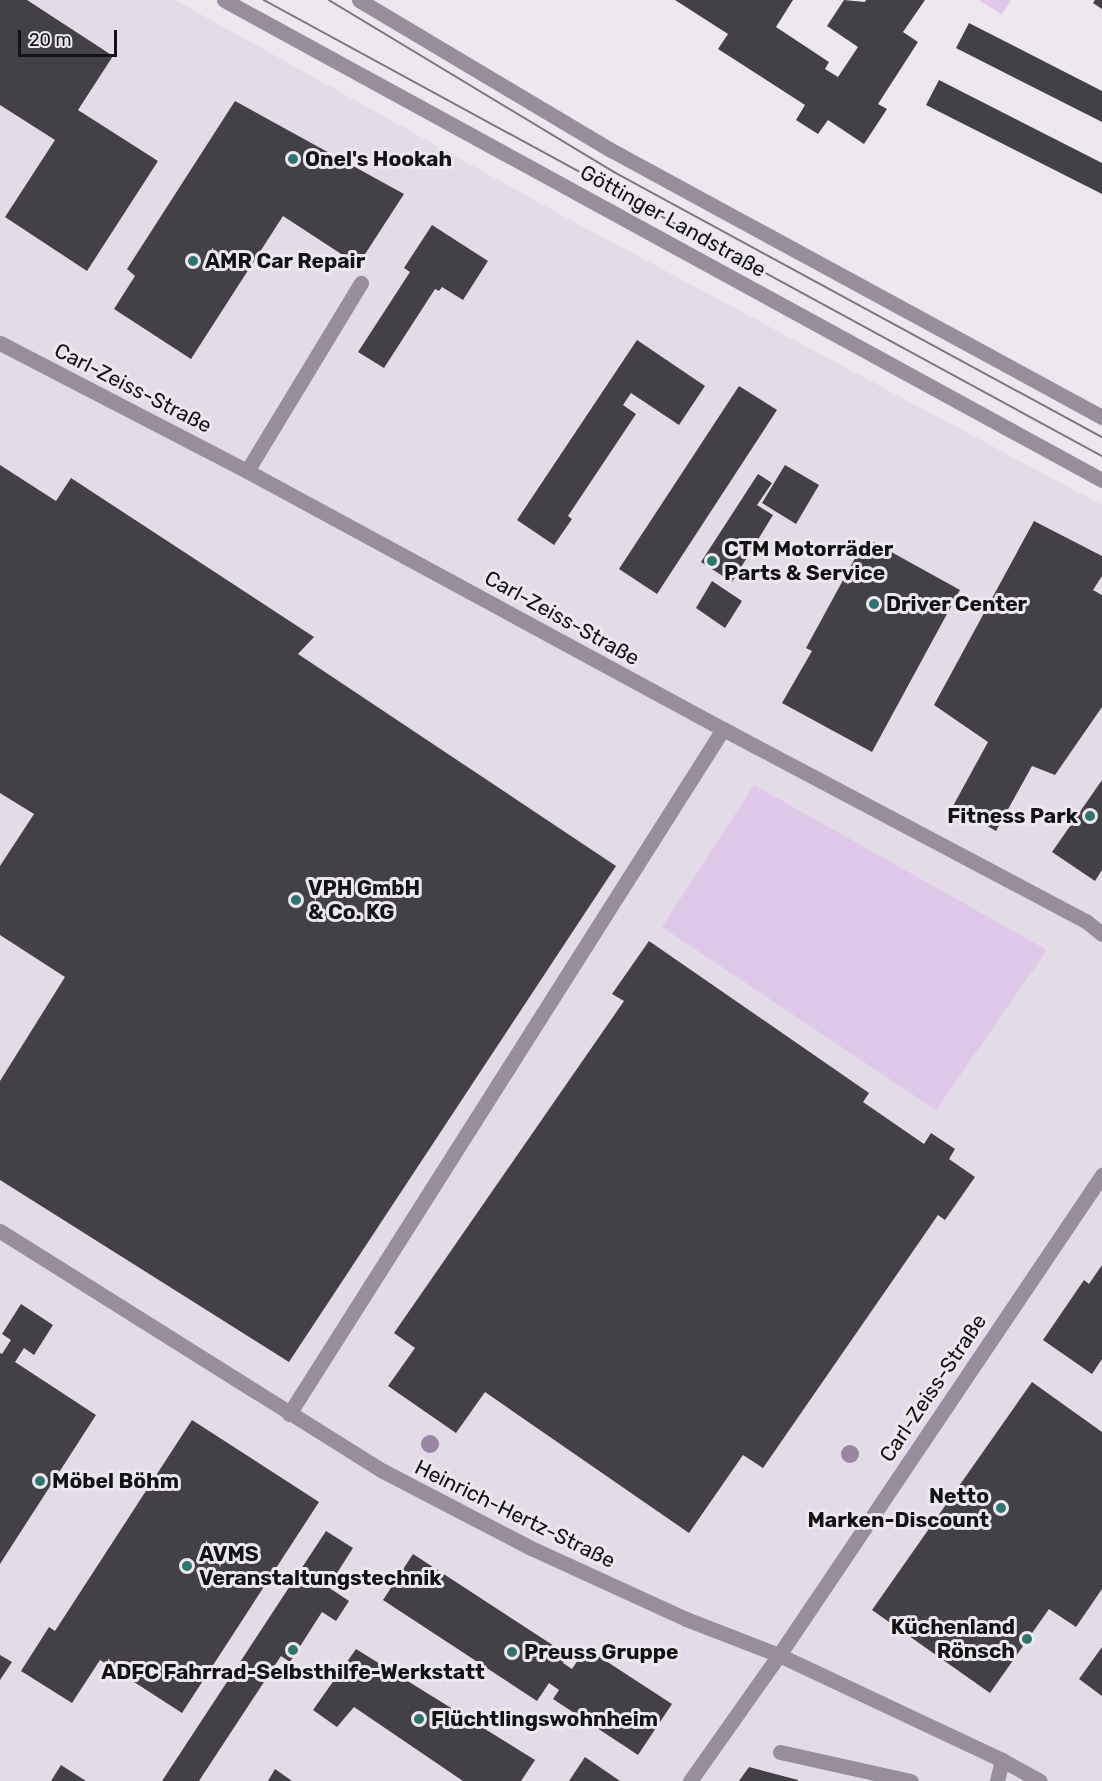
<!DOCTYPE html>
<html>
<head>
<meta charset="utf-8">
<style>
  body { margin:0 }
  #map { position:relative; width:1102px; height:1781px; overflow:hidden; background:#ece8ee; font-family:Rubik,sans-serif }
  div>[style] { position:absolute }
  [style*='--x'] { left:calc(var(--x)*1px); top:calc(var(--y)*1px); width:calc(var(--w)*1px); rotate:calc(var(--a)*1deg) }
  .built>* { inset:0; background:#e4dbe8 }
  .green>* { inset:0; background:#e0c8e9 }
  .building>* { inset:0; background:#444146 }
  .service>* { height:15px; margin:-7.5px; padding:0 7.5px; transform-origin:7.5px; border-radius:7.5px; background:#988d9c }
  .minor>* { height:15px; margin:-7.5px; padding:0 7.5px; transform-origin:7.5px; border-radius:7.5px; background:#988d9c }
  .tertiary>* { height:15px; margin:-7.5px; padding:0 7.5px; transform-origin:7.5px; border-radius:7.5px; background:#988d9c }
  .tram>* { height:1.5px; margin:-0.75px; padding:0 0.75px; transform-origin:0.75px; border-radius:0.75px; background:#7b787c }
  .trees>* { width:18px; height:18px; margin:-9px; border-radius:50%; background:#9a86a2 }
  .dots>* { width:16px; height:16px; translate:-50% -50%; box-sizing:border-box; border:3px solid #ece8ee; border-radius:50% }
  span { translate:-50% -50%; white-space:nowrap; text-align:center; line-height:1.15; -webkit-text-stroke:6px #ece8ee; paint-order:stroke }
  .poi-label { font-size:21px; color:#131214; font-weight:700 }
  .left { translate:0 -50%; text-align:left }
  .right { translate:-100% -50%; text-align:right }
  .street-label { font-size:21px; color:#131214 }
  .scale { position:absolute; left:18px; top:30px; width:99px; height:27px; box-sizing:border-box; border:3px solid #131214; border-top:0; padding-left:8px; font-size:18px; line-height:21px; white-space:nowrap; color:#131214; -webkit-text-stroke:4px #ece8ee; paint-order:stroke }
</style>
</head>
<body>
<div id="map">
  <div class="built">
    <i style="clip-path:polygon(0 0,175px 0,565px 217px,1102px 505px,1102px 1781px,0 1781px)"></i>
  </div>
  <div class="green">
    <i style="clip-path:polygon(979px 0,1011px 0,1002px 15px)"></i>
    <i style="clip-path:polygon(754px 785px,1047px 950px,936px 1110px,662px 927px)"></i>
  </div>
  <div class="building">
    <i style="clip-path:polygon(0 0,27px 0,113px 56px,78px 110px,158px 161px,87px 271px,5px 217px,55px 140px,0 105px)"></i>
    <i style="clip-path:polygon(675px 0,793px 0,776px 27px,829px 62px,825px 69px,838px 77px,858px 47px,827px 26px,844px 0,865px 2px,866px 0,925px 0,903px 32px,918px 42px,878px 104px,887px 109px,864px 144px,828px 120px,818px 134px,796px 120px,805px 105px,718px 49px,728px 34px)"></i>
    <i style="clip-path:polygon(1095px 0,1102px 0,1102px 9px,1093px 3px)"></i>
    <i style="clip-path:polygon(969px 23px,1102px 91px,1102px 122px,956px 48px)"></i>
    <i style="clip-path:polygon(939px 80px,1102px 163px,1102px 194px,926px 105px)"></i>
    <i style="clip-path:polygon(235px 101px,404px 194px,358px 265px,283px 216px,191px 359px,114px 309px,135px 276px,127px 269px)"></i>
    <i style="clip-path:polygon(432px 225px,488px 261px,463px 300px,442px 287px,439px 291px,435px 289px,384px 368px,358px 352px,410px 272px,404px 268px)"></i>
    <i style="clip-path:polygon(637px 340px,705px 386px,679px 425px,631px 393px,623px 405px,636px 414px,568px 516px,572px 519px,554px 545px,517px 520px)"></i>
    <i style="clip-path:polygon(739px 386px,777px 410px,657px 594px,619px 569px)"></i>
    <i style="clip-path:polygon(0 465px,56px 501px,71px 478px,314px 637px,298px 654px,616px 866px,289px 1362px,0 1180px,0 1081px,65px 977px,0 935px,0 866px,34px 814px,0 793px)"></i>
    <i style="clip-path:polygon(785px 465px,819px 485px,796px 524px,762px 503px)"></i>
    <i style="clip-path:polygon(758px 474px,772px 483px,757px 505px,773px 515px,732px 582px,701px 562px)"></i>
    <i style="clip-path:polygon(1034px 521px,1102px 556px,1102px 576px,1093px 590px,1102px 595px,1102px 707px,1055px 775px,1032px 766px,996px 831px,953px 806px,988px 742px,934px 705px)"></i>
    <i style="clip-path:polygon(866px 538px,960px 590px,872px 752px,782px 703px,812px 651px,806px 648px)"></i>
    <i style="clip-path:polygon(712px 581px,742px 601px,725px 628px,696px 608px)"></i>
    <i style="clip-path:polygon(1102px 780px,1102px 870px,1095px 881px,1052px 852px)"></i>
    <i style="clip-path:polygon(649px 941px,869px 1093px,863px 1102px,924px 1144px,931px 1133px,955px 1149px,949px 1159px,975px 1177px,945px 1220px,938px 1215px,763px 1468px,743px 1455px,689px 1533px,485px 1392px,456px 1433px,388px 1386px,415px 1348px,394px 1333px,624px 1001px,612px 994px)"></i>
    <i style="clip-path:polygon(1102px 1265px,1102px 1359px,1092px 1374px,1043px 1340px,1084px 1280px,1089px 1284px)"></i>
    <i style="clip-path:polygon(21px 1304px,53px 1325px,34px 1355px,24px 1348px,15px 1362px,96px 1415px,0 1564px,0 1353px,2px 1354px,11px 1340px,2px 1334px)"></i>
    <i style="clip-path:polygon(1032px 1382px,1102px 1432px,1102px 1589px,1076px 1627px,1049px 1609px,990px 1693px,872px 1610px)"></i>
    <i style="clip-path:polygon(192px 1420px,319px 1502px,182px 1713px,100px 1660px,72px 1703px,21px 1671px,49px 1627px,55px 1631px)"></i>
    <i style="clip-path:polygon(326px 1531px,353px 1548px,328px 1587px,349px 1601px,336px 1621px,322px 1612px,290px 1662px,281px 1656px,199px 1781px,162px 1781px)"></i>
    <i style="clip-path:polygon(413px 1554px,568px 1655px,563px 1663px,572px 1669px,586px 1648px,672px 1704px,638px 1755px,553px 1699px,559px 1690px,549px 1683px,537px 1701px,383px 1600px)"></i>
    <i style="clip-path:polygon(1102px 1647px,1102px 1696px,1079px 1679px)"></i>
    <i style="clip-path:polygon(356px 1649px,535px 1760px,521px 1781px,463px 1781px,354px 1707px,337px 1727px,313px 1710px)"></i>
    <i style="clip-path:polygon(0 1655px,12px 1662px,0 1680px)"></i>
    <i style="clip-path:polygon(585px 1757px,620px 1781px,569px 1781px)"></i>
    <i style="clip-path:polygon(61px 1765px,86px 1781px,51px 1781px)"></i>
    <i style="clip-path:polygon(749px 1767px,798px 1780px,798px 1781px,739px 1781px)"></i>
    <i style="clip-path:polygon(275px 1769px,292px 1781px,268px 1781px)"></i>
  </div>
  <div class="service">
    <i style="--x:247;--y:471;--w:220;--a:-58.8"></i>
    <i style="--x:289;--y:1414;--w:811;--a:-57.64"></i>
    <i style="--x:780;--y:1752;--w:134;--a:12.5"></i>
    <i style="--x:997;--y:1781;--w:22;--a:-77"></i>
  </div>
  <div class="minor">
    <i style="--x:0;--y:343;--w:278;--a:27.4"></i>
    <i style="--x:247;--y:471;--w:541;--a:28.46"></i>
    <i style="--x:723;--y:729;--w:412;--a:27.9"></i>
    <i style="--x:1087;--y:922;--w:19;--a:39"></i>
    <i style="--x:0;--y:1231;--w:452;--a:32.1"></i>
    <i style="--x:383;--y:1471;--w:167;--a:27.5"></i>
    <i style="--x:531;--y:1548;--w:170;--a:24.6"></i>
    <i style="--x:686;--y:1619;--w:100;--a:21.2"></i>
    <i style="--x:779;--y:1655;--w:246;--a:25.2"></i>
    <i style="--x:1002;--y:1760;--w:43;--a:28.9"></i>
    <i style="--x:690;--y:1781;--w:154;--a:-54.8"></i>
    <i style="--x:779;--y:1655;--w:579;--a:-56.06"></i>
  </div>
  <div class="tertiary">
    <i style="--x:224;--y:0;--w:1001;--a:28.67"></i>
    <i style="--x:359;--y:0;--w:293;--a:30.8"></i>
    <i style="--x:611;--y:150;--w:559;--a:28.54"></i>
  </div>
  <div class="tram">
    <i style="--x:264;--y:0;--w:954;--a:28.55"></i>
    <i style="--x:329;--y:0;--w:333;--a:31.1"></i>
    <i style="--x:614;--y:172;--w:555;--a:28.5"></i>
  </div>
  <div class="trees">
    <i style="left:430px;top:1444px"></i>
    <i style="left:850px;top:1454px"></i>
  </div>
  <div class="dots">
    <i style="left:293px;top:159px;background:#2e756e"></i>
    <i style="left:193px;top:261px;background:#2e756e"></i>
    <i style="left:712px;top:561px;background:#2e756e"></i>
    <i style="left:874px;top:604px;background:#2e756e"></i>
    <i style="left:1090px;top:816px;background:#2e756e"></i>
    <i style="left:296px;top:900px;background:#2e756e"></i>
    <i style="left:40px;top:1481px;background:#2e756e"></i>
    <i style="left:1001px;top:1508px;background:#2e756e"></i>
    <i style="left:187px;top:1566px;background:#2e756e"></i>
    <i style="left:1027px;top:1639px;background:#2e756e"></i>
    <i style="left:293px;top:1650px;background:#2e756e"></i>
    <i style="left:512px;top:1652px;background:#2e756e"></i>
    <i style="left:419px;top:1719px;background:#2e756e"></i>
  </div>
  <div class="poi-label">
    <span class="left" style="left:305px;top:159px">Onel's Hookah</span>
    <span class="left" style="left:205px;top:261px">AMR Car Repair</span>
    <span class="left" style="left:724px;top:561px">CTM Motorräder<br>Parts &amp; Service</span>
    <span class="left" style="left:886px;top:604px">Driver Center</span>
    <span class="right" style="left:1078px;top:816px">Fitness Park</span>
    <span class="left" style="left:308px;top:900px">VPH GmbH<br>&amp; Co. KG</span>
    <span class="left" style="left:52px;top:1481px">Möbel Böhm</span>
    <span class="right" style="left:989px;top:1508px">Netto<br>Marken-Discount</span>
    <span class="left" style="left:199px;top:1566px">AVMS<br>Veranstaltungstechnik</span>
    <span class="right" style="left:1015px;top:1639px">Küchenland<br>Rönsch</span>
    <span class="left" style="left:524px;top:1652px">Preuss Gruppe</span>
    <span style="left:293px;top:1672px">ADFC Fahrrad-Selbsthilfe-Werkstatt</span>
    <span class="left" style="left:431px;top:1719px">Flüchtlingswohnheim</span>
  </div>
  <div class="street-label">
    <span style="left:673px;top:221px;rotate:29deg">Göttinger Landstraße</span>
    <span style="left:133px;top:388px;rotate:27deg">Carl-Zeiss-Straße</span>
    <span style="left:562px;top:618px;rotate:29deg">Carl-Zeiss-Straße</span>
    <span style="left:933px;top:1388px;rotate:-56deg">Carl-Zeiss-Straße</span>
    <span style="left:515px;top:1514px;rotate:26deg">Heinrich-Hertz-Straße</span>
  </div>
  <div class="scale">20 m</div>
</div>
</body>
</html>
